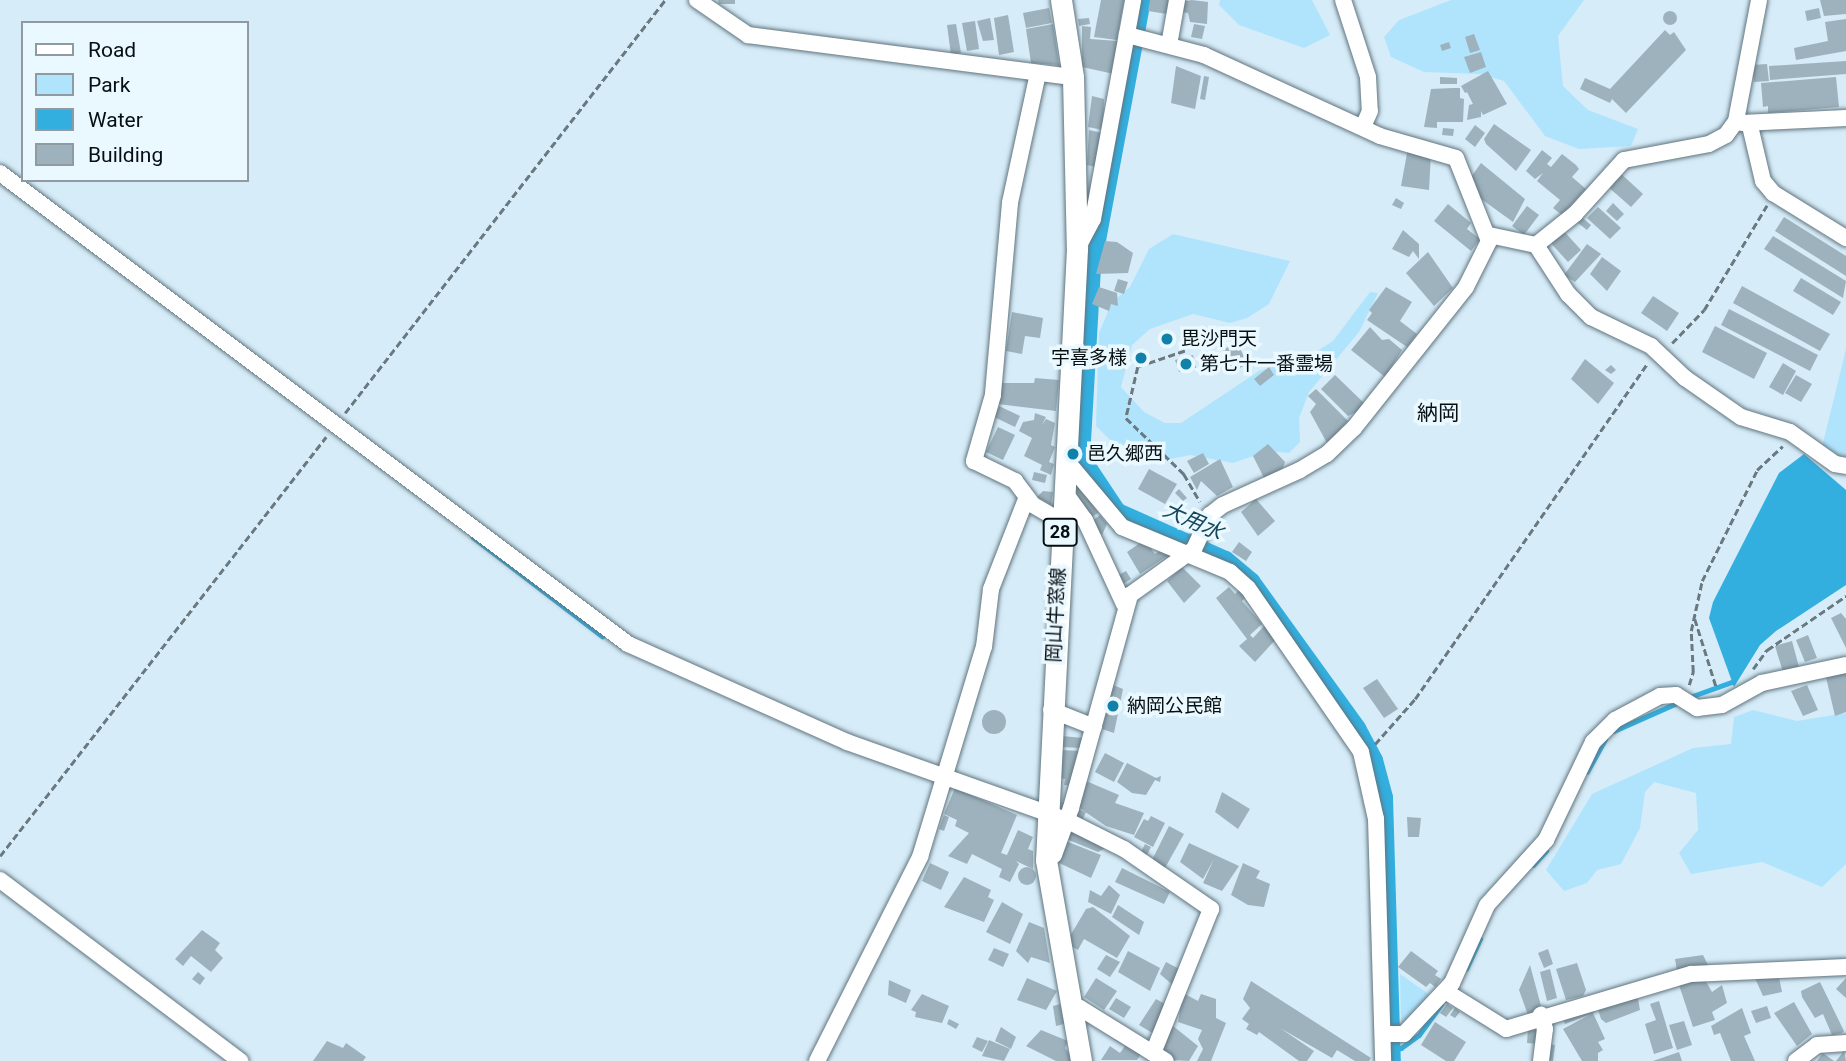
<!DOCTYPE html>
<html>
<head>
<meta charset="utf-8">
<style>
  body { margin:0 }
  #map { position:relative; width:1846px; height:1061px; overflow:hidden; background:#d6ecf8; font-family:Roboto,"Noto Sans JP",sans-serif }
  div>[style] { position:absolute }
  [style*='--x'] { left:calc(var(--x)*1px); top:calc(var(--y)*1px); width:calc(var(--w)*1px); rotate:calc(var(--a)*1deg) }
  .green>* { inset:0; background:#b0e4fd }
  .water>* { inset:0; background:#32aedf }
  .stream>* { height:4.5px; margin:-2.25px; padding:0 2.25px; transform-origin:2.25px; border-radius:2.25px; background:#32aedf }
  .canal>* { height:16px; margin:-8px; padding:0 8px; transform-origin:8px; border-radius:8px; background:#32aedf }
  .building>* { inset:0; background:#9db2bd }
  .round { border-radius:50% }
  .path>* { height:2.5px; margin-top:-1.25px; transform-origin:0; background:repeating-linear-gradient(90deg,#6a7980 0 7px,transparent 0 10.5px) }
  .roads { filter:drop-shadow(0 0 2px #60747e) drop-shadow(0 0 2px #60747e) }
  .minor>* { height:16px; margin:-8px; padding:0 8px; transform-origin:8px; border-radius:8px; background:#fff }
  .major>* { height:21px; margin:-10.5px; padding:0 10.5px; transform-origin:10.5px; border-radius:10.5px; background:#fff }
  .dots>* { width:19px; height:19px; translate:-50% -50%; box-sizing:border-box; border:4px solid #eaf8ff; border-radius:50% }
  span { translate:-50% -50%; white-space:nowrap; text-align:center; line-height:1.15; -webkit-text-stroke:7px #eaf8ff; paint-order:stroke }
  .shield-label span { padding:2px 5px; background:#eaf8ff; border:2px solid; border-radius:5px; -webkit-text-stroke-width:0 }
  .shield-label { font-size:18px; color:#070f12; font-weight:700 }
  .poi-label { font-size:19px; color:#070f12 }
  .left { translate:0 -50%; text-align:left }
  .right { translate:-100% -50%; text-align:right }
  .street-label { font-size:19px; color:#070f12 }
  .neighbourhood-label { font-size:21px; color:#070f12 }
  .water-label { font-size:21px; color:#15475b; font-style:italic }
  .legend { position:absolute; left:21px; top:21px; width:228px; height:161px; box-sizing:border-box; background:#eaf8ff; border:2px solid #8f9ba0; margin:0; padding:9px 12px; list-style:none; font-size:21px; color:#070f12 }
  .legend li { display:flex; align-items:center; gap:14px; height:35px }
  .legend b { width:35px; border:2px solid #8f9ba0 }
</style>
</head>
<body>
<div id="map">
  <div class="green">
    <i style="clip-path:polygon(1220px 0,1312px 0,1330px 35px,1304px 48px,1239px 25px,1219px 5px)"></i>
    <i style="clip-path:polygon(1451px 0,1584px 0,1558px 36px,1563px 86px,1588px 110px,1638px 129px,1631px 146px,1579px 149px,1545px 136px,1504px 81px,1480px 74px,1424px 72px,1391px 57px,1384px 37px,1399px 20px)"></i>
    <i style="clip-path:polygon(1173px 234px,1290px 261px,1269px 304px,1247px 318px,1230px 323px,1193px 314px,1150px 329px,1132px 345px,1121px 387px,1144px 412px,1165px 423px,1181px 423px,1259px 371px,1311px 355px,1333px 341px,1370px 292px,1378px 293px,1359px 332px,1309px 392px,1299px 418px,1300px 442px,1289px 453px,1268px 451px,1233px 463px,1190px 455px,1161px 461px,1112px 442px,1096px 426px,1099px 333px,1112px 302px,1130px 287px,1149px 249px)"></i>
    <i style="clip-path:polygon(1846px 349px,1846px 459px,1822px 447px)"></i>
    <i style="clip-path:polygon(1753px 710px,1797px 721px,1846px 713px,1846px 864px,1822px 887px,1762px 862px,1691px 874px,1679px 853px,1698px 830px,1696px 793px,1654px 782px,1645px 792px,1640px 828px,1621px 864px,1597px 870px,1587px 883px,1564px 891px,1546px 870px,1592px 794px,1693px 748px,1731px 744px,1734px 717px)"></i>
    <i style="clip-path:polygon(1400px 974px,1430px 995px,1407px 1023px,1401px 1022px)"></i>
  </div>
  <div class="water">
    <i style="clip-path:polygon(1804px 454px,1846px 490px,1846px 585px,1776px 631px,1760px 645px,1734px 687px,1709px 618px,1713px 602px,1779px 473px)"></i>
  </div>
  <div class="stream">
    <i style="--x:473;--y:537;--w:163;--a:37.5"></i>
    <i style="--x:1687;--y:698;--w:48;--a:-19.6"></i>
    <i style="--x:1614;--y:731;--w:71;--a:-24"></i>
    <i style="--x:1587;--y:772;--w:37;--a:-61"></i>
    <i style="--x:1533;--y:865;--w:19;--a:-47"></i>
    <i style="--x:1466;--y:969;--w:33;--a:-65"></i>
    <i style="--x:1393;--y:1049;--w:8;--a:-7"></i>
    <i style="--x:1401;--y:1048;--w:22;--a:-36"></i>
    <i style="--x:1419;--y:1035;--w:37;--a:-54"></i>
  </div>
  <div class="canal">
    <i style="--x:1143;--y:0;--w:272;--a:100.6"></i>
    <i style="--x:1093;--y:267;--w:190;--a:93.3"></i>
    <i style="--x:1082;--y:457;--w:65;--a:56.3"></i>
    <i style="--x:1118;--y:511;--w:118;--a:24"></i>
    <i style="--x:1226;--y:559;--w:34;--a:40"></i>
    <i style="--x:1252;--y:581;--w:181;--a:54.2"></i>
    <i style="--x:1358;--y:728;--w:36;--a:62"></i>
    <i style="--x:1375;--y:760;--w:39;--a:75"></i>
    <i style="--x:1385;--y:798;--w:263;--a:88.3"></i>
  </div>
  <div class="building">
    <i style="clip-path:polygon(718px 0,735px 0,735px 4px,719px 4px)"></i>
    <i style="clip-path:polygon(1101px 0,1124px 0,1117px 40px,1094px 37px)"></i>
    <i style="clip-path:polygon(1150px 0,1169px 0,1167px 14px,1148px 11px)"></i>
    <i style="clip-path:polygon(1192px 0,1208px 2px,1207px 24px,1190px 22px,1188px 13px,1181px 12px,1182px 2px)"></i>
    <i style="clip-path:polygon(1820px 0,1846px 0,1846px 14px,1824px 16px)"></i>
    <i style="clip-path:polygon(1049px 8px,1052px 23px,1026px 28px,1023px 13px)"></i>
    <i style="clip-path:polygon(1819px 8px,1821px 18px,1807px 21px,1805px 11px)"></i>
    <i class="round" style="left:1663px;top:11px;width:14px;height:14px"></i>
    <i style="clip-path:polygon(1008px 15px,1014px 52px,999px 55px,994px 18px)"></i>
    <i style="clip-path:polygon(990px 18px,994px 40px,983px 41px,977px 21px)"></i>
    <i style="clip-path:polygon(1089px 18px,1090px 24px,1079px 26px,1078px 19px)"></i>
    <i style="clip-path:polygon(1846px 19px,1846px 51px,1796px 60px,1794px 48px,1828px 41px,1825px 22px)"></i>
    <i style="clip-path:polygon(975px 21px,979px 49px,967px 51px,962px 23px)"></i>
    <i style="clip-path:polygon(956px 24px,961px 53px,951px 55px,947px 25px)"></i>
    <i style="clip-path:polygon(1053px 24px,1059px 65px,1031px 63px,1026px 29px)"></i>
    <i style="clip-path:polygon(1194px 24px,1205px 26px,1202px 39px,1191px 37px)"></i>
    <i style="clip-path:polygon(1082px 26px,1091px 27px,1090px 39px,1118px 41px,1114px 74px,1082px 67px)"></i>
    <i style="clip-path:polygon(1665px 30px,1670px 35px,1674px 32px,1686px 50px,1626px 113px,1612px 99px,1610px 103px,1580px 89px,1585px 78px,1610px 89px)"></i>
    <i style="clip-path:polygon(1474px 34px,1480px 50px,1470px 53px,1465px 37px)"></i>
    <i style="clip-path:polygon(1449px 42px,1451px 48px,1442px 51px,1440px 45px)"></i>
    <i style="clip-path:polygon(1481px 52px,1486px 67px,1470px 73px,1464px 57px)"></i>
    <i style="clip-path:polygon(1846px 61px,1846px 74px,1770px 80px,1769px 66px)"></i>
    <i style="clip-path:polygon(1767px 64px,1769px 81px,1754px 82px,1752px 65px)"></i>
    <i style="clip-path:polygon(1176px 66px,1201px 76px,1195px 109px,1171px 103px)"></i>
    <i style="clip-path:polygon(1488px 71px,1507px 104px,1483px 115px,1481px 111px,1481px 117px,1467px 120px,1469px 105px,1473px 104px,1467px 92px,1480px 86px,1465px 93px,1461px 86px)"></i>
    <i style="clip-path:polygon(1204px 76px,1209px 77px,1205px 100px,1200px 99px)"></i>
    <i style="clip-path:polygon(1440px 77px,1457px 78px,1457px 84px,1440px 84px)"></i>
    <i style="clip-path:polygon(1836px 77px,1839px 107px,1768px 113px,1768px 106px,1763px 107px,1761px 83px)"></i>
    <i style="clip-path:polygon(1453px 88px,1460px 88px,1460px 98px,1464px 99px,1463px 122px,1437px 122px,1437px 128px,1424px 127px,1431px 89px)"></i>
    <i style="clip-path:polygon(1092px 96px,1104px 99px,1103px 130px,1088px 127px)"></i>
    <i style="clip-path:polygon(1494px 124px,1531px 150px,1516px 171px,1486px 144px,1484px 139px)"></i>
    <i style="clip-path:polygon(1475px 125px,1485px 133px,1475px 147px,1465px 139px)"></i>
    <i style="clip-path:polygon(1443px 128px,1454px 129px,1453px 136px,1442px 135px)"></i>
    <i style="clip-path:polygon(1089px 130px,1102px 133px,1096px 167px,1087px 165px)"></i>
    <i style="clip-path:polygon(1408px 148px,1431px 153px,1429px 190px,1401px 186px)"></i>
    <i style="clip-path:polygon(1542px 150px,1552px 158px,1547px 164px,1551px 167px,1562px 154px,1576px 165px,1579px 169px,1572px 177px,1586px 189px,1562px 215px,1553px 208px,1560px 200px,1537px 181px,1543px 173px,1535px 179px,1526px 171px)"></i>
    <i style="clip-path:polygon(1481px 163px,1525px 199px,1513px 222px,1473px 193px,1469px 180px)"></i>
    <i style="clip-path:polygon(1618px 171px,1643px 194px,1631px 207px,1606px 185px)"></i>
    <i style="clip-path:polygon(1396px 198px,1404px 203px,1401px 209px,1392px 205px)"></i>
    <i style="clip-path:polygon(1613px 203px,1624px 214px,1617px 221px,1606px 211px)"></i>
    <i style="clip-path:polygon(1448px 204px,1471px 223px,1467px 229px,1480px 239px,1471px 251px,1434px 221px)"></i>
    <i style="clip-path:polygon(1527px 206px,1539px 215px,1524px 235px,1512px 226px)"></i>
    <i style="clip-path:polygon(1598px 207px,1621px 228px,1610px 239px,1587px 218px)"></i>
    <i style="clip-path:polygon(1579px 215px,1591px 225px,1587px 230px,1574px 220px)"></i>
    <i style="clip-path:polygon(1784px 217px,1846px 256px,1846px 276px,1775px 231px)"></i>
    <i style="clip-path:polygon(1562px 229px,1581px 250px,1568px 262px,1549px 241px)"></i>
    <i style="clip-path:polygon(1403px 230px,1419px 244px,1419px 259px,1413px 251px,1409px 257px,1392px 249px)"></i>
    <i style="clip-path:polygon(1773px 236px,1846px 281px,1843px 298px,1764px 249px)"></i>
    <i style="clip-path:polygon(1105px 241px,1117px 242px,1133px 253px,1128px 273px,1096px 274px)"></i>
    <i style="clip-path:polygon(1587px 244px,1601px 254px,1575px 282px,1564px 275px)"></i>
    <i style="clip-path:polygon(1428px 252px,1453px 288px,1434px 306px,1406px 273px)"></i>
    <i style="clip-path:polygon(1602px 257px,1621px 271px,1607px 291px,1590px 274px)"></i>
    <i style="clip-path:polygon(1801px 278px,1841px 302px,1833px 315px,1793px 291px)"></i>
    <i style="clip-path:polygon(1118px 279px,1128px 282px,1124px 294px,1114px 291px)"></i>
    <i style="clip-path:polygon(1742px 286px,1830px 334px,1820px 351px,1733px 303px)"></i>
    <i style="clip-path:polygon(1099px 287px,1117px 293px,1118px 306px,1111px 304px,1109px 311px,1092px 304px)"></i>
    <i style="clip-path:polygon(1386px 287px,1412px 302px,1400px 321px,1417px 334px,1407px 347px,1367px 320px,1372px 313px,1369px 310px)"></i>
    <i style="clip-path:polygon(1653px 296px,1679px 313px,1667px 331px,1641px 313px)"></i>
    <i style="clip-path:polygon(1729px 309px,1818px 355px,1810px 371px,1721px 325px)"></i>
    <i style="clip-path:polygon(1012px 312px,1043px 318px,1040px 338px,1025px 336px,1022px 354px,1006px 351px)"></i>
    <i style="clip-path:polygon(1715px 326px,1767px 353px,1754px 379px,1702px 352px)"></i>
    <i style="clip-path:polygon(1370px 327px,1382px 340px,1389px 339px,1402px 350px,1385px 377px,1351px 350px)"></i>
    <i class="round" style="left:1161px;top:334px;width:12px;height:12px"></i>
    <i style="clip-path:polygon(1237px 343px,1248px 364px,1233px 371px,1222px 350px)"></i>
    <i style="clip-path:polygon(1193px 355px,1196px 368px,1179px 372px,1175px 360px)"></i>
    <i style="clip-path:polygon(1585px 359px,1614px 383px,1598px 404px,1571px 379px)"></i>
    <i style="clip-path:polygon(1783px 363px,1796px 371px,1783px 395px,1769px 387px)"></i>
    <i style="clip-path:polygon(1611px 365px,1616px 370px,1611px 374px,1605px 370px)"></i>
    <i style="clip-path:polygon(1269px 367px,1274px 375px,1260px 386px,1254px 379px)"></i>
    <i style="clip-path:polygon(1335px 375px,1365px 404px,1356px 412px,1348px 416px,1321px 389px)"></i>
    <i style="clip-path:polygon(1796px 375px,1812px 384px,1801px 402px,1785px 393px)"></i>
    <i style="clip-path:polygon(1035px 378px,1059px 380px,1056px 411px,998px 404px,1000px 383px,1034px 383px)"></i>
    <i style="clip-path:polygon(1316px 389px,1348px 421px,1327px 443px,1310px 412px,1316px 404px,1308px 396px)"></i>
    <i style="clip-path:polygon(999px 406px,1020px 416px,1015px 427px,994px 417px)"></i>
    <i style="clip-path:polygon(1035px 413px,1046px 417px,1042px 425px,1046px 419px,1055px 423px,1051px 445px,1055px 447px,1049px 462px,1054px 464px,1051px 475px,1040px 470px,1042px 465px,1024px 456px,1032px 438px,1019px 431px,1023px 422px,1034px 420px)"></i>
    <i style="clip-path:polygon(998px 427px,1015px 435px,1003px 460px,986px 452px)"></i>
    <i style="clip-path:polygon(1268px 444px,1285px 462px,1283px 468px,1264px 478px,1253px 456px)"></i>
    <i style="clip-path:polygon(1203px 453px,1209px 464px,1194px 473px,1187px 461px)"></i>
    <i style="clip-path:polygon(1220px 459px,1233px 487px,1217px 496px,1201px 481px,1197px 490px,1190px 477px)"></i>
    <i style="clip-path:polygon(1149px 469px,1177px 484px,1165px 504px,1138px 489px)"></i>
    <i style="clip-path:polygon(1034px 472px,1047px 475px,1045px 483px,1032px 480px)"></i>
    <i style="clip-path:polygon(1078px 481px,1098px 513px,1091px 517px,1071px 486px)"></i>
    <i style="clip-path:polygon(1179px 489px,1187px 498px,1183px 501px,1175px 493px)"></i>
    <i style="clip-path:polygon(1043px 491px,1053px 492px,1051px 505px,1037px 497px)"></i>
    <i style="clip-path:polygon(1256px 499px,1275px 521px,1258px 536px,1241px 512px)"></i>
    <i style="clip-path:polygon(1100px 515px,1107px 524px,1102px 535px,1091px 522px)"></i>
    <i style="clip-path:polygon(1143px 541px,1155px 546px,1151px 549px,1155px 554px,1161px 550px,1173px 552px,1140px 574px,1127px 552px)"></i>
    <i style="clip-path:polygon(1239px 542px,1252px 552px,1246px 561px,1232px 552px)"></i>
    <i style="clip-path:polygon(1182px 567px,1201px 586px,1184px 603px,1167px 581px)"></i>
    <i style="clip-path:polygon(1126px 571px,1131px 579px,1120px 586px,1115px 577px)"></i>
    <i style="clip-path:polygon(1229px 587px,1235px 594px,1239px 590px,1245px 598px,1242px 601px,1262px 624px,1250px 635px,1253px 638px,1265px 625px,1277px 638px,1255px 662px,1239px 646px,1247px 639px,1216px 598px)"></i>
    <i style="clip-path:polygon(1841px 613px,1846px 619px,1846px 648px,1831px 618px)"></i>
    <i style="clip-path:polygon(1808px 635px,1817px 658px,1805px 662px,1796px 640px)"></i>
    <i style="clip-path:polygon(1792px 641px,1799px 667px,1783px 672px,1775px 646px)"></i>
    <i style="clip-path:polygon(1846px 669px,1846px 712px,1835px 716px,1825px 673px)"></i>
    <i style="clip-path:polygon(1377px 679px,1398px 709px,1384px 718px,1363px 688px)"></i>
    <i style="clip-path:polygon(1113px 685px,1123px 689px,1114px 733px,1102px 729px)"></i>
    <i style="clip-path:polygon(1807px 685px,1818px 710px,1803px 716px,1791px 691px)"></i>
    <i class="round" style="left:982px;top:710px;width:24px;height:24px"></i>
    <i style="clip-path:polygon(1062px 736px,1083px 738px,1082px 748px,1061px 747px)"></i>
    <i style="clip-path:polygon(1059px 750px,1082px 751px,1075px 786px,1064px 785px,1065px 779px,1058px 778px)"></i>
    <i style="clip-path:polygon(1105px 753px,1124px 763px,1114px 782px,1095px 772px)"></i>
    <i style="clip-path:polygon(1127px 763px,1156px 778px,1161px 776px,1160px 782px,1155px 780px,1146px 795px,1132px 793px,1117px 782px)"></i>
    <i style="clip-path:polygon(1086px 781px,1119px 795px,1115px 803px,1144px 813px,1134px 835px,1106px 826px,1075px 805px)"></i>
    <i style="clip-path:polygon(955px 788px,1017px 815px,1001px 853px,1007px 855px,1018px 830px,1033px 837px,1028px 849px,1033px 851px,1033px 869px,1016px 861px,1019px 864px,1010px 882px,999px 877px,1002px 869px,972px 854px,967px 864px,948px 856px,969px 833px,955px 826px,957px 820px,944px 814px)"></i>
    <i style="clip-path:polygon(1222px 792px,1250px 809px,1238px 829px,1215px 812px)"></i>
    <i style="clip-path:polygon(1075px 808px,1086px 812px,1081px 823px,1071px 819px)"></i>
    <i style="clip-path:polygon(944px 815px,949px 817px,944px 831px,939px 829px)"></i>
    <i style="clip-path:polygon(1151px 816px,1165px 823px,1153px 847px,1134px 837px,1144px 819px,1148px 821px)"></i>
    <i style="clip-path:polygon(1407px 817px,1421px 818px,1419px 837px,1408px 837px)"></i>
    <i style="clip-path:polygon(1169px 826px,1184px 834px,1165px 868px,1151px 862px)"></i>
    <i style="clip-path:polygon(1067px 828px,1106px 844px,1104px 849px,1098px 852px,1064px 838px)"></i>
    <i style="clip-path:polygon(1063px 840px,1101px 855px,1091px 878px,1057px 862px)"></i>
    <i style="clip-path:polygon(1189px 843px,1239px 866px,1222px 891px,1203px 883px,1214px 859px,1203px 879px,1180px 862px)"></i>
    <i style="clip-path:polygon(1145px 844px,1151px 847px,1146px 857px,1140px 854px)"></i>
    <i style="clip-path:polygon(930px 863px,949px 872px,941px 890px,922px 881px)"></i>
    <i style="clip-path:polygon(1243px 863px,1260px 871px,1256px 878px,1270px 884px,1264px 907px,1248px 905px,1231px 895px)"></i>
    <i class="round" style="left:1018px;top:867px;width:18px;height:18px"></i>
    <i style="clip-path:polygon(1122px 868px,1170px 892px,1164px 904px,1115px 882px)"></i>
    <i style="clip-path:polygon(964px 877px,991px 890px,988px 897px,994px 900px,984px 922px,944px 907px)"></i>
    <i style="clip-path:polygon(1109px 885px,1120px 895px,1111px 914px,1088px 902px,1090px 890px,1101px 896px)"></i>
    <i style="clip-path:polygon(1002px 902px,1023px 914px,1010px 944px,986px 932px)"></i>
    <i style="clip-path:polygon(1118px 905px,1144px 922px,1139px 935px,1112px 917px)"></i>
    <i style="clip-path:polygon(1093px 907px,1130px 936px,1117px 958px,1084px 939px,1078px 950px,1066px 943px,1086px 909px)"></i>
    <i style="clip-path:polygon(1029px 922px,1044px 928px,1050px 963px,1031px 957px,1028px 963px,1016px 951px)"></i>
    <i style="clip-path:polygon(202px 930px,220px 943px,215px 950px,223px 958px,211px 972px,191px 956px,183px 966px,175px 959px)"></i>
    <i style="clip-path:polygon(994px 948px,1009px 954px,1003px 967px,988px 960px)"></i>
    <i style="clip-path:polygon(1548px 949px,1553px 964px,1544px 968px,1538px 953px)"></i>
    <i style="clip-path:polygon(1128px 951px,1160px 968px,1150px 991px,1118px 972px)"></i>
    <i style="clip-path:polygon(1411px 951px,1438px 971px,1435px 975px,1441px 979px,1435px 987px,1430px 983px,1426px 987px,1398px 967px)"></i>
    <i style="clip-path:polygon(1106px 955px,1120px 962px,1110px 977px,1097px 969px)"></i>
    <i style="clip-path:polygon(1703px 955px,1709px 967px,1677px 971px,1675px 959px)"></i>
    <i style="clip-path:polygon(1166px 962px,1183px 971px,1176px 988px,1160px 974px)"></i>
    <i style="clip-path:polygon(1577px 963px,1586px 990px,1583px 996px,1566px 1000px,1556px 969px)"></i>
    <i style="clip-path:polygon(1530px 965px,1541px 1006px,1528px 1015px,1519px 990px)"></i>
    <i style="clip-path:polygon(1550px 969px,1557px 998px,1547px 1001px,1540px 972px)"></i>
    <i style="clip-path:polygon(198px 972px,205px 978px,200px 985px,192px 979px)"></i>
    <i style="clip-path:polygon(1778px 972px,1782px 992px,1763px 996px,1754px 976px)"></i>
    <i style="clip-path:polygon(1027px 978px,1057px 991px,1046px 1010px,1017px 1000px)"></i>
    <i style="clip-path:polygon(1096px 978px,1117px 991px,1104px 1010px,1084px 997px)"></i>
    <i style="clip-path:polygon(1704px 978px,1712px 992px,1722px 985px,1727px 1003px,1712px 1012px,1715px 1020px,1693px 1027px,1679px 985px)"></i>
    <i style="clip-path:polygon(1846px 978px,1846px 998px,1836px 989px)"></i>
    <i style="clip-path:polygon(889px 980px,911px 990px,906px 1003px,888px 995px)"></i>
    <i style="clip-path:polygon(1251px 981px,1371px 1058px,1369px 1061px,1355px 1061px,1337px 1050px,1332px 1058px,1280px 1028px,1314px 1051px,1307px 1061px,1299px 1061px,1259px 1032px,1257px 1035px,1246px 1029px,1249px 1024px,1242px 1019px,1250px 1008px,1243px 999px)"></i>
    <i style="clip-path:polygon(1820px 982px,1844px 1031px,1842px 1033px,1832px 1035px,1823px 1014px,1815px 1018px,1802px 997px,1801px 991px)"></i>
    <i style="clip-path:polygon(1183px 993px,1198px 1001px,1201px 994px,1216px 999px,1216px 1018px,1226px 1023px,1211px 1061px,1197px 1061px,1203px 1049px,1198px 1039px,1202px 1030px,1178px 1022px)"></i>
    <i style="clip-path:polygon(1629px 993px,1638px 999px,1640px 1010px,1606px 1023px,1601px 1019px,1596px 1003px)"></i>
    <i style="clip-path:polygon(922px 994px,949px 1006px,942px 1023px,915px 1017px,916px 1012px,911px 1010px)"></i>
    <i style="clip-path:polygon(1116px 998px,1131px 1007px,1124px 1018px,1109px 1009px)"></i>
    <i style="clip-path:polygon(1156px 999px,1165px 1004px,1154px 1034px,1139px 1025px)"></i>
    <i style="clip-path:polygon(1659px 1001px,1673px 1048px,1654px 1054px,1645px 1024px,1656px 1020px,1650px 1004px)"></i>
    <i style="clip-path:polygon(1794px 1002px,1812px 1034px,1797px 1046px,1774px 1013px)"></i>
    <i style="clip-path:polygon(1060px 1004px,1064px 1024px,1056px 1026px,1053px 1006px)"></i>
    <i style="clip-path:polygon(1447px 1004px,1453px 1008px,1446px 1017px,1440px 1013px)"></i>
    <i style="clip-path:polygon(1591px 1004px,1594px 1013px,1565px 1024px,1561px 1013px)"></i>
    <i style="clip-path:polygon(1767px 1006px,1771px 1018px,1756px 1023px,1751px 1011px)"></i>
    <i style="clip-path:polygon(1455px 1008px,1460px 1012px,1455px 1018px,1450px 1015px)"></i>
    <i style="clip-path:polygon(1742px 1008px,1751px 1033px,1744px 1036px,1755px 1061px,1731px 1061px,1720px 1033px,1714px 1035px,1711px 1026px)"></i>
    <i style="clip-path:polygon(1593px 1013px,1605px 1039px,1598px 1042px,1603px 1050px,1598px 1053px,1598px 1061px,1582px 1061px,1563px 1029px)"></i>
    <i style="clip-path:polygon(949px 1019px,959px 1024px,956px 1029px,947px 1024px)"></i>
    <i style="clip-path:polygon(1684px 1021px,1692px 1045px,1677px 1050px,1669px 1025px)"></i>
    <i style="clip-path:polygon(1435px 1022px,1466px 1042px,1454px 1061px,1446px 1061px,1421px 1045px)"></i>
    <i style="clip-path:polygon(1173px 1026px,1198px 1046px,1189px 1061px,1173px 1060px,1157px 1050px)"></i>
    <i style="clip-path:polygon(1001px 1027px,1016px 1037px,1011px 1049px,995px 1041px)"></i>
    <i style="clip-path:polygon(1528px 1029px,1539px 1031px,1538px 1044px,1527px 1043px)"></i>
    <i style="clip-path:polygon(1041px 1030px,1068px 1041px,1065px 1048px,1075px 1061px,1056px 1061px,1026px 1046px)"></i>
    <i style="clip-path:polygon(1120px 1033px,1142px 1053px,1137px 1060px,1101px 1060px,1110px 1046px,1120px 1053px,1125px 1046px,1115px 1040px)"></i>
    <i style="clip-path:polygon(977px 1037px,988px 1041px,982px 1052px,972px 1047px)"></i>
    <i style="clip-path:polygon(989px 1040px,1010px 1049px,1004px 1061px,982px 1056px)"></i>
    <i style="clip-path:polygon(327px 1041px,343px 1048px,346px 1043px,366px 1057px,363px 1061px,313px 1061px)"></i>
    <i style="clip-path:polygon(1547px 1044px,1555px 1045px,1553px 1061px,1545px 1060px)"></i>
    <i style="clip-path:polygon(1844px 1051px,1846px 1061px,1836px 1061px)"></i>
    <i style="clip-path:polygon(1679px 1052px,1682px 1061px,1653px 1061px)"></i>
    <i style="clip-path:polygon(1823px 1053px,1834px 1061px,1817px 1061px)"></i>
  </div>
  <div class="path">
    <i style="--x:1672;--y:343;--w:46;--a:-45.9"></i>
    <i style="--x:1704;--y:310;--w:122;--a:-59"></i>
    <i style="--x:1185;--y:351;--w:50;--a:161.2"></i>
    <i style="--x:1138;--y:367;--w:52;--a:103.2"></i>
    <i style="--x:1126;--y:418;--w:81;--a:44"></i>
    <i style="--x:1184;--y:474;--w:32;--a:60"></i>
    <i style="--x:345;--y:413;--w:522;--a:-52.23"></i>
    <i style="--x:1695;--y:619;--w:73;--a:72.6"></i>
    <i style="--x:1753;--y:669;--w:24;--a:-54"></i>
    <i style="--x:1767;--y:650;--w:96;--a:-34.4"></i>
    <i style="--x:1689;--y:685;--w:14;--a:-73"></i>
    <i style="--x:1693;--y:672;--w:41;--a:-92.8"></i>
    <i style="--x:1691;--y:631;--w:51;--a:-77.6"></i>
    <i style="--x:1702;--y:581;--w:124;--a:-63.6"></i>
    <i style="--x:1757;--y:470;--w:35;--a:-43"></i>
    <i style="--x:1375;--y:744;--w:60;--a:-48.4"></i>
    <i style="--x:1415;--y:699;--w:409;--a:-55.3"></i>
    <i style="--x:0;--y:856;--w:531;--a:-52.12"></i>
  </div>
  <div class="roads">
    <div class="minor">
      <i style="--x:697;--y:0;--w:62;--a:34.5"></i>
      <i style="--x:748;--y:35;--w:328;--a:7.4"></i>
      <i style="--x:1343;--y:0;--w:81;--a:72"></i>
      <i style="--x:1368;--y:77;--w:34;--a:87"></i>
      <i style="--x:1370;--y:111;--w:17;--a:114"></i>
      <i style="--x:1169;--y:45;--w:46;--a:-79.9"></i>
      <i style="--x:1038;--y:73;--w:133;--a:102.2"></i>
      <i style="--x:1010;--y:203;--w:193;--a:95.1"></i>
      <i style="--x:993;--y:395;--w:69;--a:106.1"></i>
      <i style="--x:974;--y:461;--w:46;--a:26"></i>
      <i style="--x:1015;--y:481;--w:30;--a:53"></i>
      <i style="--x:1033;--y:505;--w:32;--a:30"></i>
      <i style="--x:1742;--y:123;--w:104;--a:-2.8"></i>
      <i style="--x:1750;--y:126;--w:57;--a:76.7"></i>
      <i style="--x:1763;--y:181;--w:16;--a:50"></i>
      <i style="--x:1773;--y:193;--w:86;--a:31.7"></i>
      <i style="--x:0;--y:173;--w:785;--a:36.87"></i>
      <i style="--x:628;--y:644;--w:240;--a:24.1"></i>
      <i style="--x:847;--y:742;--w:232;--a:19.6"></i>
      <i style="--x:1066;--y:820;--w:65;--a:26.6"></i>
      <i style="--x:1124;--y:849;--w:106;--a:34.6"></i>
      <i style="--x:1211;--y:909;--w:155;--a:111.9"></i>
      <i style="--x:1153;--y:1053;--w:15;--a:32"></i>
      <i style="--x:1489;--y:235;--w:48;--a:12"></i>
      <i style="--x:1536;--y:245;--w:50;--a:-38.5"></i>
      <i style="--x:1575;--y:214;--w:73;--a:-47.8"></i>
      <i style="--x:1624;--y:160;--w:86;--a:-10.7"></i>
      <i style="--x:1709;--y:144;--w:19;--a:-28"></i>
      <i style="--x:1726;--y:135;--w:17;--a:-54"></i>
      <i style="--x:1736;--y:121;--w:123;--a:-79.2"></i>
      <i style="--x:1536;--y:245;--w:59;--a:56.9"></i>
      <i style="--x:1568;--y:294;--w:33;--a:45"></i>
      <i style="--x:1591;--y:317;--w:67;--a:25.8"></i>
      <i style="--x:1651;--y:346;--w:47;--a:43.3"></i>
      <i style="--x:1685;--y:378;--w:68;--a:34.9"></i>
      <i style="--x:1741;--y:417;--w:51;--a:17"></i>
      <i style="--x:1790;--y:432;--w:55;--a:35.4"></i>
      <i style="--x:1835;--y:464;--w:11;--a:10"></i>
      <i style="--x:1077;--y:249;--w:34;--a:-62"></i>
      <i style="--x:1093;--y:219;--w:223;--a:-79.6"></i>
      <i style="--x:1065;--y:459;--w:89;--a:50"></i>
      <i style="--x:1122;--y:527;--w:117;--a:22.6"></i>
      <i style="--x:1230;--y:572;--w:24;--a:42"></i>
      <i style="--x:1248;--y:588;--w:199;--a:55.4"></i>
      <i style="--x:1361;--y:752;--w:69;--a:77.4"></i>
      <i style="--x:1376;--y:819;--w:242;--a:88.3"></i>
      <i style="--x:1063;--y:490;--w:37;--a:54"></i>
      <i style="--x:1085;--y:520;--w:93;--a:65.1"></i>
      <i style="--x:1051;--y:710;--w:46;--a:21.6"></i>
      <i style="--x:1046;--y:860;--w:9;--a:-32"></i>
      <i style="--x:1054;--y:855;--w:50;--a:-70.1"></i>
      <i style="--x:1071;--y:808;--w:221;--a:-74.5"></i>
      <i style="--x:1130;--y:595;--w:79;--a:-35.7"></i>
      <i style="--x:1194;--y:549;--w:38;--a:-65"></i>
      <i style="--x:1210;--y:515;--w:16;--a:-38"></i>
      <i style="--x:1223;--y:505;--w:85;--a:-24.4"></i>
      <i style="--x:1300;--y:470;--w:31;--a:-31"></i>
      <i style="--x:1327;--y:454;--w:37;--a:-44"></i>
      <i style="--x:1354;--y:428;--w:180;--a:-51.5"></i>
      <i style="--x:1466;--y:287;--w:51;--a:-63.4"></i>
      <i style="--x:1489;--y:241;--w:89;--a:-111.7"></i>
      <i style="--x:1456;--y:158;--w:79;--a:-163.9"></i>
      <i style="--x:1380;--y:136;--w:194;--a:-155.3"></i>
      <i style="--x:1204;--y:55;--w:80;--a:-165.4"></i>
      <i style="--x:0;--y:880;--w:301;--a:37"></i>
      <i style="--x:1445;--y:991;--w:72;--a:31.9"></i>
      <i style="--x:1506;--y:1029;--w:193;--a:-16.6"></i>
      <i style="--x:1691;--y:974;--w:155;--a:-2.6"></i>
      <i style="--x:1071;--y:1010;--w:9;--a:-13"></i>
      <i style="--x:1080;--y:1008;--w:86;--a:31.7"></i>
      <i style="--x:1384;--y:1034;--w:20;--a:0"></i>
      <i style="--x:1404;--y:1034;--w:70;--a:-46.7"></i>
      <i style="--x:1452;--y:983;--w:85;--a:-65.8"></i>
      <i style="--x:1487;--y:905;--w:88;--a:-47.8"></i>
      <i style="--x:1546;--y:840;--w:109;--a:-64.4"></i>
      <i style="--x:1593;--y:742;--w:31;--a:-45"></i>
      <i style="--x:1615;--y:720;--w:51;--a:-28.1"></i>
      <i style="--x:1660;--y:696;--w:16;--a:-4"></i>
      <i style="--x:1676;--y:695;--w:25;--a:32"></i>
      <i style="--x:1697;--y:708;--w:25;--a:-7"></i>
      <i style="--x:1722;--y:705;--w:46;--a:-28.8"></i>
      <i style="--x:1762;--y:683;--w:86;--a:-12.1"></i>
      <i style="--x:817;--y:1061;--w:229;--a:-63.2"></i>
      <i style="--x:920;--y:857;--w:220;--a:-73.1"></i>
      <i style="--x:984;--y:647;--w:58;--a:-83.1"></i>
      <i style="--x:991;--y:589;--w:97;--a:-68.7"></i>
      <i style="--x:1541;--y:1061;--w:32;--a:-83"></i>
      <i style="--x:1545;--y:1029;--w:15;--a:-106"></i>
      <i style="--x:1796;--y:1061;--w:26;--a:-37"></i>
      <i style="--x:1817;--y:1045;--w:29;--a:-4"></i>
    </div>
    <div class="major">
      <i style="--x:1061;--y:0;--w:78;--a:81.1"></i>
      <i style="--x:1073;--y:77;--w:172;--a:88.7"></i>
      <i style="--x:1077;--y:249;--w:612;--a:92.9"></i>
      <i style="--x:1046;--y:860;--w:204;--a:80.1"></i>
    </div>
  </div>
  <div class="dots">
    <i style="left:1167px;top:339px;background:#1281a9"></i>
    <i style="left:1141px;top:358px;background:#1281a9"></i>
    <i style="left:1186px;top:364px;background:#1281a9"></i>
    <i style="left:1073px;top:454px;background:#1281a9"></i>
    <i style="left:1113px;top:706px;background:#1281a9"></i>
  </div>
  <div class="shield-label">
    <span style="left:1060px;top:532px">28</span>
  </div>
  <div class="poi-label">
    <span class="left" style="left:1181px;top:339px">毘沙門天</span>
    <span class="right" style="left:1127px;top:358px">宇喜多様</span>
    <span class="left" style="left:1200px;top:364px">第七十一番霊場</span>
    <span class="left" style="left:1087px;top:454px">邑久郷西</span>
    <span class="left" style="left:1127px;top:706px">納岡公民館</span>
  </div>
  <div class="street-label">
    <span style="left:1056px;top:615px;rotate:-87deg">岡山牛窓線</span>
  </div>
  <div class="neighbourhood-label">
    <span style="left:1438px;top:413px">納岡</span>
  </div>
  <div class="water-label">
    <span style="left:1193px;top:521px;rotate:24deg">大用水</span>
  </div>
  <ul class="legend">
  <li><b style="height:9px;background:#fff"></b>Road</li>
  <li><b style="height:19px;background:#b0e4fd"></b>Park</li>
  <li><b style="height:19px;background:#32aedf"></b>Water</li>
  <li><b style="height:19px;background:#9db2bd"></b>Building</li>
  </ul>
</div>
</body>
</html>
